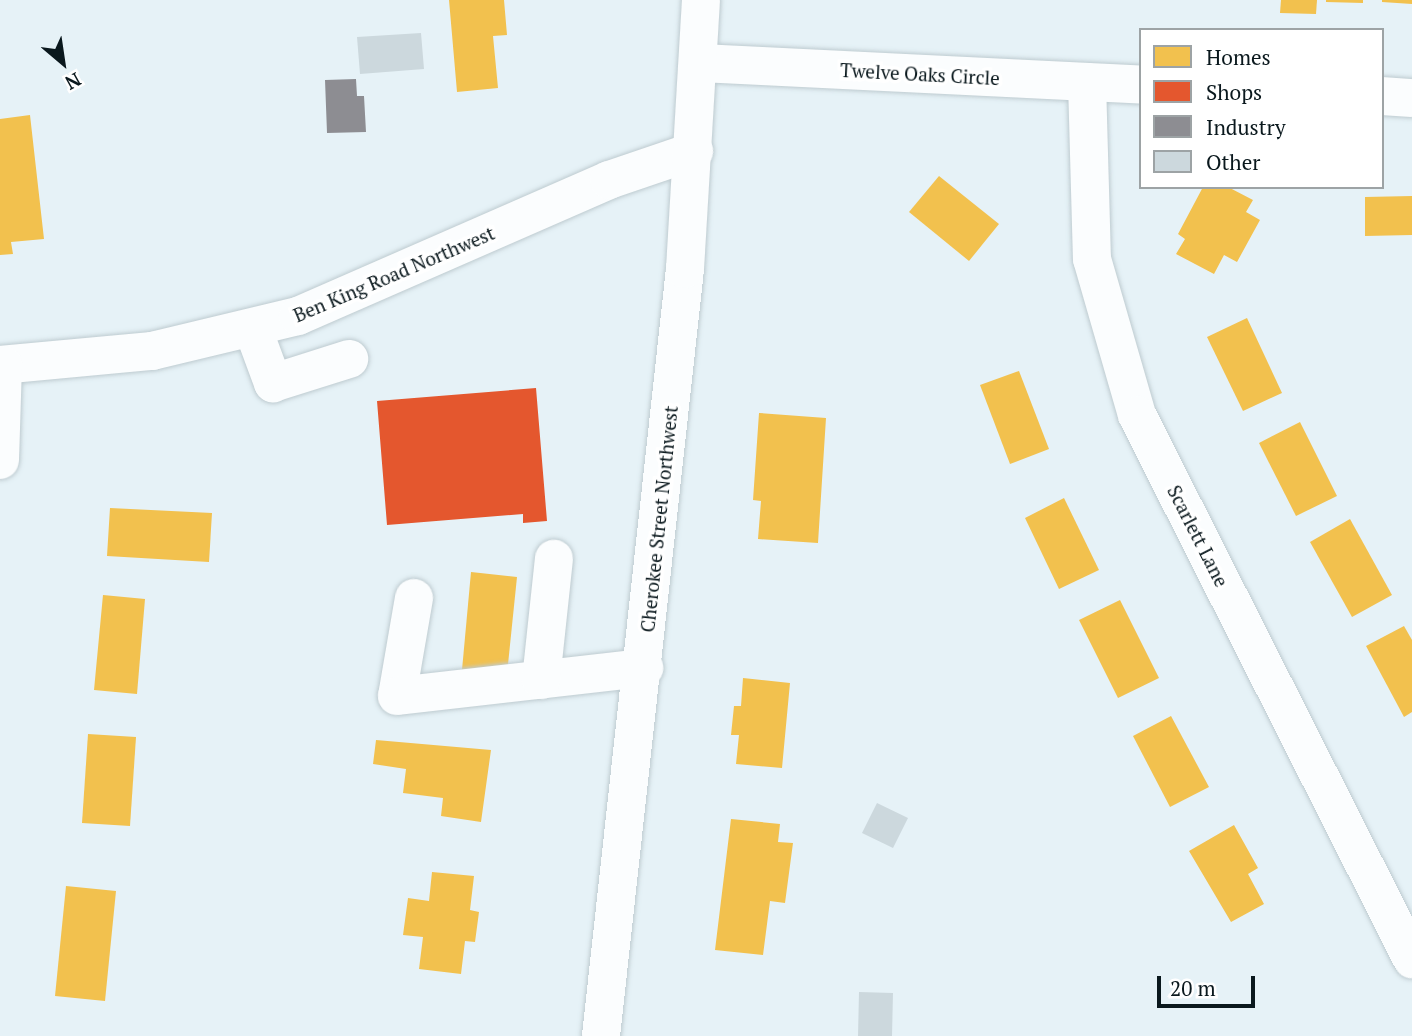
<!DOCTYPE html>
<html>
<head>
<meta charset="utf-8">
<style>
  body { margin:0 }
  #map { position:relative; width:1412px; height:1036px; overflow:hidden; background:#e6f2f7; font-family:"PT Serif",serif }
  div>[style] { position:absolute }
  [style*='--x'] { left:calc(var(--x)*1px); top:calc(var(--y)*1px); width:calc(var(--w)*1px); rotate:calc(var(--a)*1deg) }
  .homes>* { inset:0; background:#f2c14e }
  .shops>* { inset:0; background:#e4572e }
  .industry>* { inset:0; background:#8d8d92 }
  .building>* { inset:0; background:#ccd8dd }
  .roads { filter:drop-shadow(0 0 2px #becbd0) drop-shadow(0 0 2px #becbd0) }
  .minor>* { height:38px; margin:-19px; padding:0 19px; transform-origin:19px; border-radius:19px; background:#fbfdfe }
  .major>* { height:38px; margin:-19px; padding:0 19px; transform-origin:19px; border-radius:19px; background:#fbfdfe }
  span { translate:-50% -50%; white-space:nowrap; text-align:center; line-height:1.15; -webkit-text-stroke:7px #fff; paint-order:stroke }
  .street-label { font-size:19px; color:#0a181d }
  .legend { position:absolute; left:1139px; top:28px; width:245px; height:161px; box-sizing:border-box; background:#fff; border:2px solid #9da3a5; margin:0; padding:9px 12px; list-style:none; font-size:21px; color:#0a181d }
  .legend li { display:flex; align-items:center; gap:14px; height:35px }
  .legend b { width:35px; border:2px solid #9da3a5 }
  .north { position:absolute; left:28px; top:28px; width:70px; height:70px; -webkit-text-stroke:5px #fff; paint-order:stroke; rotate:151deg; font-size:19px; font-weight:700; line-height:28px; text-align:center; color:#0a181d }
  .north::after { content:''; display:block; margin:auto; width:24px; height:32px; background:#0a181d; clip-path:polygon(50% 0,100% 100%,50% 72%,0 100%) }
  .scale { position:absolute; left:1157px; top:976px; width:98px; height:32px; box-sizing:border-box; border:4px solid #0a181d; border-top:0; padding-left:9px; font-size:21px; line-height:24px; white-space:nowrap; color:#0a181d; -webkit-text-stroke:5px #fff; paint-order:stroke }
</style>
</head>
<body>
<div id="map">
  <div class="homes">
    <i style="clip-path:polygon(449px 0,504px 0,507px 35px,493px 36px,498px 88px,457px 92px)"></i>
    <i style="clip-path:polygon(1281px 0,1317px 0,1316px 14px,1280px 13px)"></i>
    <i style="clip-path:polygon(1326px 0,1363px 0,1363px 3px,1326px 2px)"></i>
    <i style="clip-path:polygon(1382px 0,1412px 0,1412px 4px,1382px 2px)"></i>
    <i style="clip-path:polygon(30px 115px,44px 239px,11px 242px,13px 254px,0 255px,0 119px)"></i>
    <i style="clip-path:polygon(939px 176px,999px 224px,969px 261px,909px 212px)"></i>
    <i style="clip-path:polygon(1203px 187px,1228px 187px,1253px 200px,1246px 212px,1260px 220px,1237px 262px,1224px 255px,1214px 274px,1176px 254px,1185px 239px,1178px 234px)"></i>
    <i style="clip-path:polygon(1412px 196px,1412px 235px,1365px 236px,1365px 197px)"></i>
    <i style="clip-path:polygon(1247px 318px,1282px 393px,1243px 411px,1207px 337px)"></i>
    <i style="clip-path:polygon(1019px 371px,1049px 449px,1010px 464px,980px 385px)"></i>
    <i style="clip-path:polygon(759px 413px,826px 418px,818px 543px,758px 539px,761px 501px,753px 500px)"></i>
    <i style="clip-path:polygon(1300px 422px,1337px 496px,1296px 516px,1259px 443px)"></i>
    <i style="clip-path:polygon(1064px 498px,1099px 570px,1059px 589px,1025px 518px)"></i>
    <i style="clip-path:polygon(110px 508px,212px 513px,209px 562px,107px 556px)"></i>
    <i style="clip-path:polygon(1350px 519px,1392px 595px,1352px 617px,1310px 542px)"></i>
    <i style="clip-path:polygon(471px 572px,517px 577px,507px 674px,462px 670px)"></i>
    <i style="clip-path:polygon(103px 595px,145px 599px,137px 694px,94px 690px)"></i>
    <i style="clip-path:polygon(1120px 600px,1159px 678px,1118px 698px,1079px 620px)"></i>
    <i style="clip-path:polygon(1404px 626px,1412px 640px,1412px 712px,1404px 717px,1366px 646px)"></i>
    <i style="clip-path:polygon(743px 678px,790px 683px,782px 768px,736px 764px,739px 735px,731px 735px,734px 706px,741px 706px)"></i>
    <i style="clip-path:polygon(1171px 716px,1209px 787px,1170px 807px,1133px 736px)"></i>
    <i style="clip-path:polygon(88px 734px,136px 737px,130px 826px,82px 823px)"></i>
    <i style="clip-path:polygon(376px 740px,491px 750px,481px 822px,441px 816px,443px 798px,403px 793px,406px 769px,373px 764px)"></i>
    <i style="clip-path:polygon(731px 819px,780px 824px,778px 842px,793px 843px,785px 903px,770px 901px,763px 955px,715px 950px)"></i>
    <i style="clip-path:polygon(1234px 825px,1258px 868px,1248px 874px,1264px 904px,1231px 922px,1189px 851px)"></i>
    <i style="clip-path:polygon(432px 872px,474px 876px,470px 910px,479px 912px,475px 942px,465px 941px,461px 974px,419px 969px,423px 937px,403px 935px,408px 898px,429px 901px)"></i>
    <i style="clip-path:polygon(66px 886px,116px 891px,105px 1001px,55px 996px)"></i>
  </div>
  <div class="shops">
    <i style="clip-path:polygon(536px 388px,547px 521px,523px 523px,523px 514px,387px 525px,377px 401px)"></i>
  </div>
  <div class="industry">
    <i style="clip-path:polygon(356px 79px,357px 96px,364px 96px,366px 132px,327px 133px,325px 80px)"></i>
  </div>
  <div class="building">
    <i style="clip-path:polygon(421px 33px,424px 69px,360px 74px,357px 37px)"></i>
    <i style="clip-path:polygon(877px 803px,908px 818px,893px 848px,862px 833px)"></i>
    <i style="clip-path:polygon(859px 992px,893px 993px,892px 1036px,858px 1036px)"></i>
  </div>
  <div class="roads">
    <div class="minor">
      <i style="--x:699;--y:63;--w:443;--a:2.8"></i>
      <i style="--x:1087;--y:82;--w:177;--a:88.4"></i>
      <i style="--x:1092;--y:259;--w:162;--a:73.9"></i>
      <i style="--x:1137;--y:415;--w:610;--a:63.18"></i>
      <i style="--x:1382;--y:96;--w:30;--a:4"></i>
      <i style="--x:253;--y:329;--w:58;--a:69.7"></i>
      <i style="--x:273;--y:383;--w:80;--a:-17.5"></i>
      <i style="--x:0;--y:365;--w:153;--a:-5.3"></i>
      <i style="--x:152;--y:351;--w:150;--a:-13.5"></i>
      <i style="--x:298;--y:316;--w:339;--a:-23.6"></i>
      <i style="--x:609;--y:180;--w:90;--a:-18.8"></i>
      <i style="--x:0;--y:460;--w:95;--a:-88.2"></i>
      <i style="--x:414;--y:598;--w:99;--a:99.8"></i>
      <i style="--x:397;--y:696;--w:249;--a:-6.5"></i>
      <i style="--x:541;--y:680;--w:122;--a:-83.9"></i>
    </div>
    <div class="major">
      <i style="--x:601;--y:1036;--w:772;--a:-83.75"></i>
      <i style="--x:685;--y:269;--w:269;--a:-86.6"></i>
    </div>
  </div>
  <div class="street-label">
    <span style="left:920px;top:74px;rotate:3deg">Twelve Oaks Circle</span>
    <span style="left:394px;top:274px;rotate:-23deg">Ben King Road Northwest</span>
    <span style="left:659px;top:519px;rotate:-84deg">Cherokee Street Northwest</span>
    <span style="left:1198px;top:536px;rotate:63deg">Scarlett Lane</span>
  </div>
  <ul class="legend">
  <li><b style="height:19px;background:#f2c14e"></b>Homes</li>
  <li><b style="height:19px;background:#e4572e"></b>Shops</li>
  <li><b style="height:19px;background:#8d8d92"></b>Industry</li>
  <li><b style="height:19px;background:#ccd8dd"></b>Other</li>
  </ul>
  <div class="north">N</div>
  <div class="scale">20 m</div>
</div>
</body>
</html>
